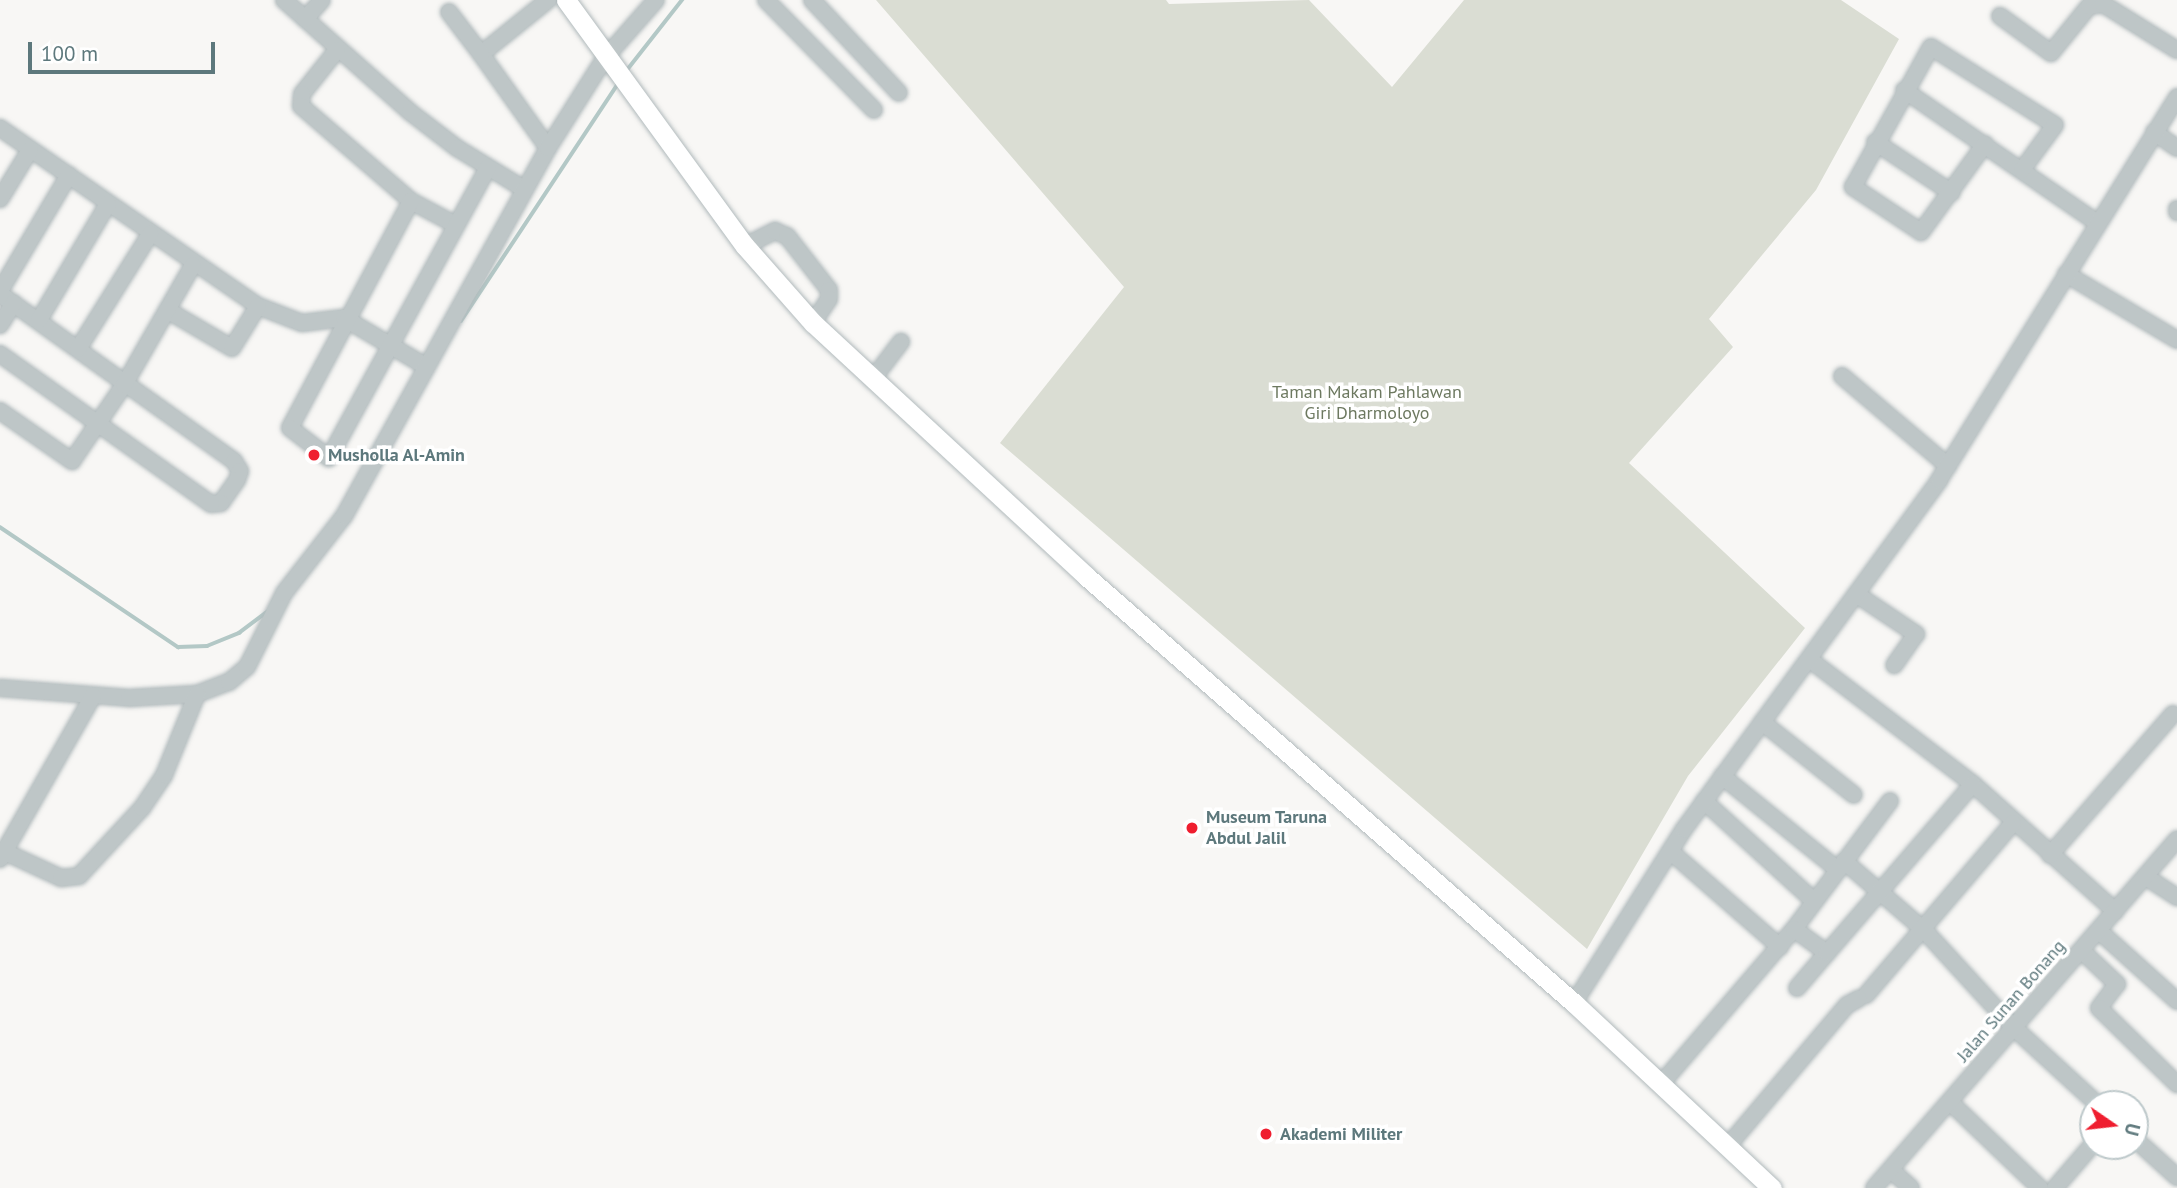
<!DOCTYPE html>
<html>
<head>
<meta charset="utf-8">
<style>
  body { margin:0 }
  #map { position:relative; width:2177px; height:1188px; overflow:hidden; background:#f8f7f5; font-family:"PT Sans",sans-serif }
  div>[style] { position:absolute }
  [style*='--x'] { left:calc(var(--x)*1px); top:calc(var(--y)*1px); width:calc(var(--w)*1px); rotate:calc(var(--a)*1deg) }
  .green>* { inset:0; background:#daddd3 }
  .stream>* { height:3.5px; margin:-1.75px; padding:0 1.75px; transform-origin:1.75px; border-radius:1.75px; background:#b3c8c6 }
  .roads { filter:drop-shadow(0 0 2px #b1babc) drop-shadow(0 0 2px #b1babc) }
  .minor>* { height:16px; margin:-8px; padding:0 8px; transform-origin:8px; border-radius:8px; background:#bec6c7 }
  .major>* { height:19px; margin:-9.5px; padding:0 9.5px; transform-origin:9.5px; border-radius:9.5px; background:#fff }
  .dots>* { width:19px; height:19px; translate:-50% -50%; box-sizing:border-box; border:4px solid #fff; border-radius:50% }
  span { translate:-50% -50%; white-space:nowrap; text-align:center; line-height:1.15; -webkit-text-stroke:7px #fff; paint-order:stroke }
  .park-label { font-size:18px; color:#6d7960 }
  .poi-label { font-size:18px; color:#5d787c; font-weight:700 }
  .left { translate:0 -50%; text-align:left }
  .street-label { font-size:18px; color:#5d787c }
  .north { position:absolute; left:2079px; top:1090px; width:70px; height:70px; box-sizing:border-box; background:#fff; border:2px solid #bec9cb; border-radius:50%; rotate:104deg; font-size:19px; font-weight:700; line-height:28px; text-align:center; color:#5d787c }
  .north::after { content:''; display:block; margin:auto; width:24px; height:32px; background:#ef1e2f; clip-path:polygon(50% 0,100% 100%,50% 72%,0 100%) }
  .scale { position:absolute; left:28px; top:42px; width:187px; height:32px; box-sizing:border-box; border:4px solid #5d787c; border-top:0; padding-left:9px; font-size:21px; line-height:24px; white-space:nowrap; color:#5d787c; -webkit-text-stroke:5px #fff; paint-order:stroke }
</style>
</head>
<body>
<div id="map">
  <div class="green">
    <i style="clip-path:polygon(876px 0,1166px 0,1169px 4px,1309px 0,1392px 87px,1464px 0,1841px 0,1899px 39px,1816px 190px,1709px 319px,1733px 347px,1629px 463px,1805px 628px,1688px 776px,1587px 949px,1000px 443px,1124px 287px)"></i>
  </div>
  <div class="stream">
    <i style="--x:627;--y:70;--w:89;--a:-51.8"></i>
    <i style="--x:461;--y:321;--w:287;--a:-56.5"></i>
    <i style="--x:0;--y:527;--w:215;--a:34"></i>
    <i style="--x:178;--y:647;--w:29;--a:-2"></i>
    <i style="--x:207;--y:646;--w:35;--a:-22"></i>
    <i style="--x:239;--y:633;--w:35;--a:-37"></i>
  </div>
  <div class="roads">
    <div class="minor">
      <i style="--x:284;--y:0;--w:169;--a:41.6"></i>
      <i style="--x:410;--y:112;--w:59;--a:37.5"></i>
      <i style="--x:457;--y:148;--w:79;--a:31.5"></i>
      <i style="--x:548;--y:0;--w:86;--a:141.1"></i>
      <i style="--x:481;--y:54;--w:115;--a:54.5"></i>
      <i style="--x:766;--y:0;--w:154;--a:45.5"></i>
      <i style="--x:812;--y:0;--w:127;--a:46.9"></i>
      <i style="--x:449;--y:12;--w:53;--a:52.7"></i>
      <i style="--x:2000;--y:16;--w:63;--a:36"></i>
      <i style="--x:2051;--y:53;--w:60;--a:-51"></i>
      <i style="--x:2089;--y:6;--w:14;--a:-8"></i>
      <i style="--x:2103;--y:4;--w:87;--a:31.9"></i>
      <i style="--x:305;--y:19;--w:25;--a:-48"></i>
      <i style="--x:337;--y:50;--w:56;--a:128.5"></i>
      <i style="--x:302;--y:94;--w:12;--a:95"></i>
      <i style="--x:301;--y:106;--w:145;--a:40.8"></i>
      <i style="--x:411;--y:201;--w:51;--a:28.1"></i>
      <i style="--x:1904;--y:90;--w:233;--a:34.5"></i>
      <i style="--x:0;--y:128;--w:313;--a:34.6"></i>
      <i style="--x:258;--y:306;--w:47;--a:21.1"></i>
      <i style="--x:302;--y:323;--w:42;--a:-6.8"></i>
      <i style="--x:344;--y:318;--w:96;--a:30.6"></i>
      <i style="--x:2154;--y:132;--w:28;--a:35"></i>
      <i style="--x:1875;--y:142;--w:92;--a:33.5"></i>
      <i style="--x:1985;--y:144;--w:109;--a:126"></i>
      <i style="--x:1921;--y:232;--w:82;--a:-146.5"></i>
      <i style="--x:1853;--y:187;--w:160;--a:-60.9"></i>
      <i style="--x:1931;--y:47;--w:146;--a:32.2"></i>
      <i style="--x:2055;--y:125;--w:56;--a:126.3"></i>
      <i style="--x:0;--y:199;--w:57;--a:-58.5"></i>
      <i style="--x:411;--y:201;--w:257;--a:118.1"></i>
      <i style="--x:290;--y:428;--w:49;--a:37.6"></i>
      <i style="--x:329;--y:458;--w:331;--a:-61.3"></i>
      <i style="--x:2177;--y:209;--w:3;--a:90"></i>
      <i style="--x:745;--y:246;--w:34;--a:-27"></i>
      <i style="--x:775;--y:231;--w:13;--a:23"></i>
      <i style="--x:787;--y:236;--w:68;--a:52.1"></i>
      <i style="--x:829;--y:290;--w:9;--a:90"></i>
      <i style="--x:829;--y:299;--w:29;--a:124"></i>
      <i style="--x:2066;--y:274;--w:129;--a:30.7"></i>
      <i style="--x:0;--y:291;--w:135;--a:-59.3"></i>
      <i style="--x:0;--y:294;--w:287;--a:35.5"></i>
      <i style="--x:234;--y:461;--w:12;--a:59"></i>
      <i style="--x:240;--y:471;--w:9;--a:108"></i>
      <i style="--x:237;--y:480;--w:28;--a:125"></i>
      <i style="--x:221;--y:503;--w:10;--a:174"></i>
      <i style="--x:211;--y:504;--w:259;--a:-144.6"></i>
      <i style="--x:167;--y:310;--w:75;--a:30.3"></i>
      <i style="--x:232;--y:348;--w:49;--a:-58.2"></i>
      <i style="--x:39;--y:320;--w:135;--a:-59.3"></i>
      <i style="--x:0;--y:325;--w:26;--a:-58"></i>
      <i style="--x:78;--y:349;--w:136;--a:-57.9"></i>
      <i style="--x:1842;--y:376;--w:139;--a:40.3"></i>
      <i style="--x:872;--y:380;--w:48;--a:-52.7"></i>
      <i style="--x:0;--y:411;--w:88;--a:34.8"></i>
      <i style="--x:72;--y:461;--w:92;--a:-55.6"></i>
      <i style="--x:124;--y:385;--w:138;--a:-60.1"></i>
      <i style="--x:1859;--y:596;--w:69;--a:33.7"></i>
      <i style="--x:1916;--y:634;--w:38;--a:125"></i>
      <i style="--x:1809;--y:659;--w:206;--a:37.3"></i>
      <i style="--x:1973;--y:784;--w:191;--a:41.8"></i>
      <i style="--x:0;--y:688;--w:129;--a:4.4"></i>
      <i style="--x:129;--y:698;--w:68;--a:-3.4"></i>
      <i style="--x:197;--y:694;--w:34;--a:-21"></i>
      <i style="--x:229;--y:682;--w:23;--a:-40"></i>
      <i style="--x:247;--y:667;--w:83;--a:-63.4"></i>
      <i style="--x:284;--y:593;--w:98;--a:-52.1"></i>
      <i style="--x:344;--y:516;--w:421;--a:-61"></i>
      <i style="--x:548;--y:148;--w:107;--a:-57.7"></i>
      <i style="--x:605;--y:58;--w:77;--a:-48.7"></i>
      <i style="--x:1762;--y:722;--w:117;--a:38.4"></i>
      <i style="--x:1722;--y:776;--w:148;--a:39"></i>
      <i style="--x:1704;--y:801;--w:149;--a:42.3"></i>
      <i style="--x:1670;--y:851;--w:146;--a:41.1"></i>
      <i style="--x:5;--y:852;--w:62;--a:24.9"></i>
      <i style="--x:61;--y:878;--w:18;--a:-6"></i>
      <i style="--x:79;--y:876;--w:93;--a:-47.2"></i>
      <i style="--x:142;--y:808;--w:40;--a:-56"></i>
      <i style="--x:164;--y:775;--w:87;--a:-67.8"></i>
      <i style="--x:2050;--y:855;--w:187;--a:-48.9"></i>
      <i style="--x:0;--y:859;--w:188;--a:-60.3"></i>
      <i style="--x:1844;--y:861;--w:106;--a:40.8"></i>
      <i style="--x:1924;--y:930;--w:130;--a:47.5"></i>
      <i style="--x:2012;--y:1026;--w:115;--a:42.5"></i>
      <i style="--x:2146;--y:877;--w:37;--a:33"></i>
      <i style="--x:1794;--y:929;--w:160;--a:-53.1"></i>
      <i style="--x:2099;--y:931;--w:105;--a:41.9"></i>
      <i style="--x:2081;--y:950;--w:50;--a:43.4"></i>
      <i style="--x:2117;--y:984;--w:30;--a:127"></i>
      <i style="--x:2099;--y:1008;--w:109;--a:44.3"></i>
      <i style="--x:1797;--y:988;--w:46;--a:-49.4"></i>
      <i style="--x:1866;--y:995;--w:226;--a:-49.5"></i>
      <i style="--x:1574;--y:1003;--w:206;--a:-57.7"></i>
      <i style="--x:1684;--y:829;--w:432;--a:-53.8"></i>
      <i style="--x:1939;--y:480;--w:451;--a:-58.1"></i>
      <i style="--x:1661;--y:1084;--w:204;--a:-49.4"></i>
      <i style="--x:1794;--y:929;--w:41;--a:36"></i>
      <i style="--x:1827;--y:953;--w:223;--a:-49.2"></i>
      <i style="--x:1951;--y:1103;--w:123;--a:43.7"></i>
      <i style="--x:2135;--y:1139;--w:57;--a:42.1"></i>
      <i style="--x:1727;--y:1147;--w:186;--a:-49.8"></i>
      <i style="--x:1847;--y:1005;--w:13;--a:-29"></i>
      <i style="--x:1891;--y:1170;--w:27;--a:42"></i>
      <i style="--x:1874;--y:1188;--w:462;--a:-49"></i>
      <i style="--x:2055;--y:1188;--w:58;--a:-49.2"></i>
    </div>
    <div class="major">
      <i style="--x:566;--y:0;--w:304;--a:54"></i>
      <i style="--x:745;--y:246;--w:103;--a:48.6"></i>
      <i style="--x:813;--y:323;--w:372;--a:42.8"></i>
      <i style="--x:1086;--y:576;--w:648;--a:41.19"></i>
      <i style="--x:1574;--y:1003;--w:271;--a:43.1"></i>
    </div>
  </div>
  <div class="dots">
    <i style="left:314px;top:455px;background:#ef1e2f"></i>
    <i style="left:1192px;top:828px;background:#ef1e2f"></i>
    <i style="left:1266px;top:1134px;background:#ef1e2f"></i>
  </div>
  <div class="park-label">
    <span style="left:1367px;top:403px">Taman Makam Pahlawan<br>Giri Dharmoloyo</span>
  </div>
  <div class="poi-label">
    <span class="left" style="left:328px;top:455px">Musholla Al-Amin</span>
    <span class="left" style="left:1206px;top:828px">Museum Taruna<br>Abdul Jalil</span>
    <span class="left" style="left:1280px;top:1134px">Akademi Militer</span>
  </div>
  <div class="street-label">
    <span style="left:2011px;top:1001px;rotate:-49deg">Jalan Sunan Bonang</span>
  </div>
  <div class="north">U</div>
  <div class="scale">100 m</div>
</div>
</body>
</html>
